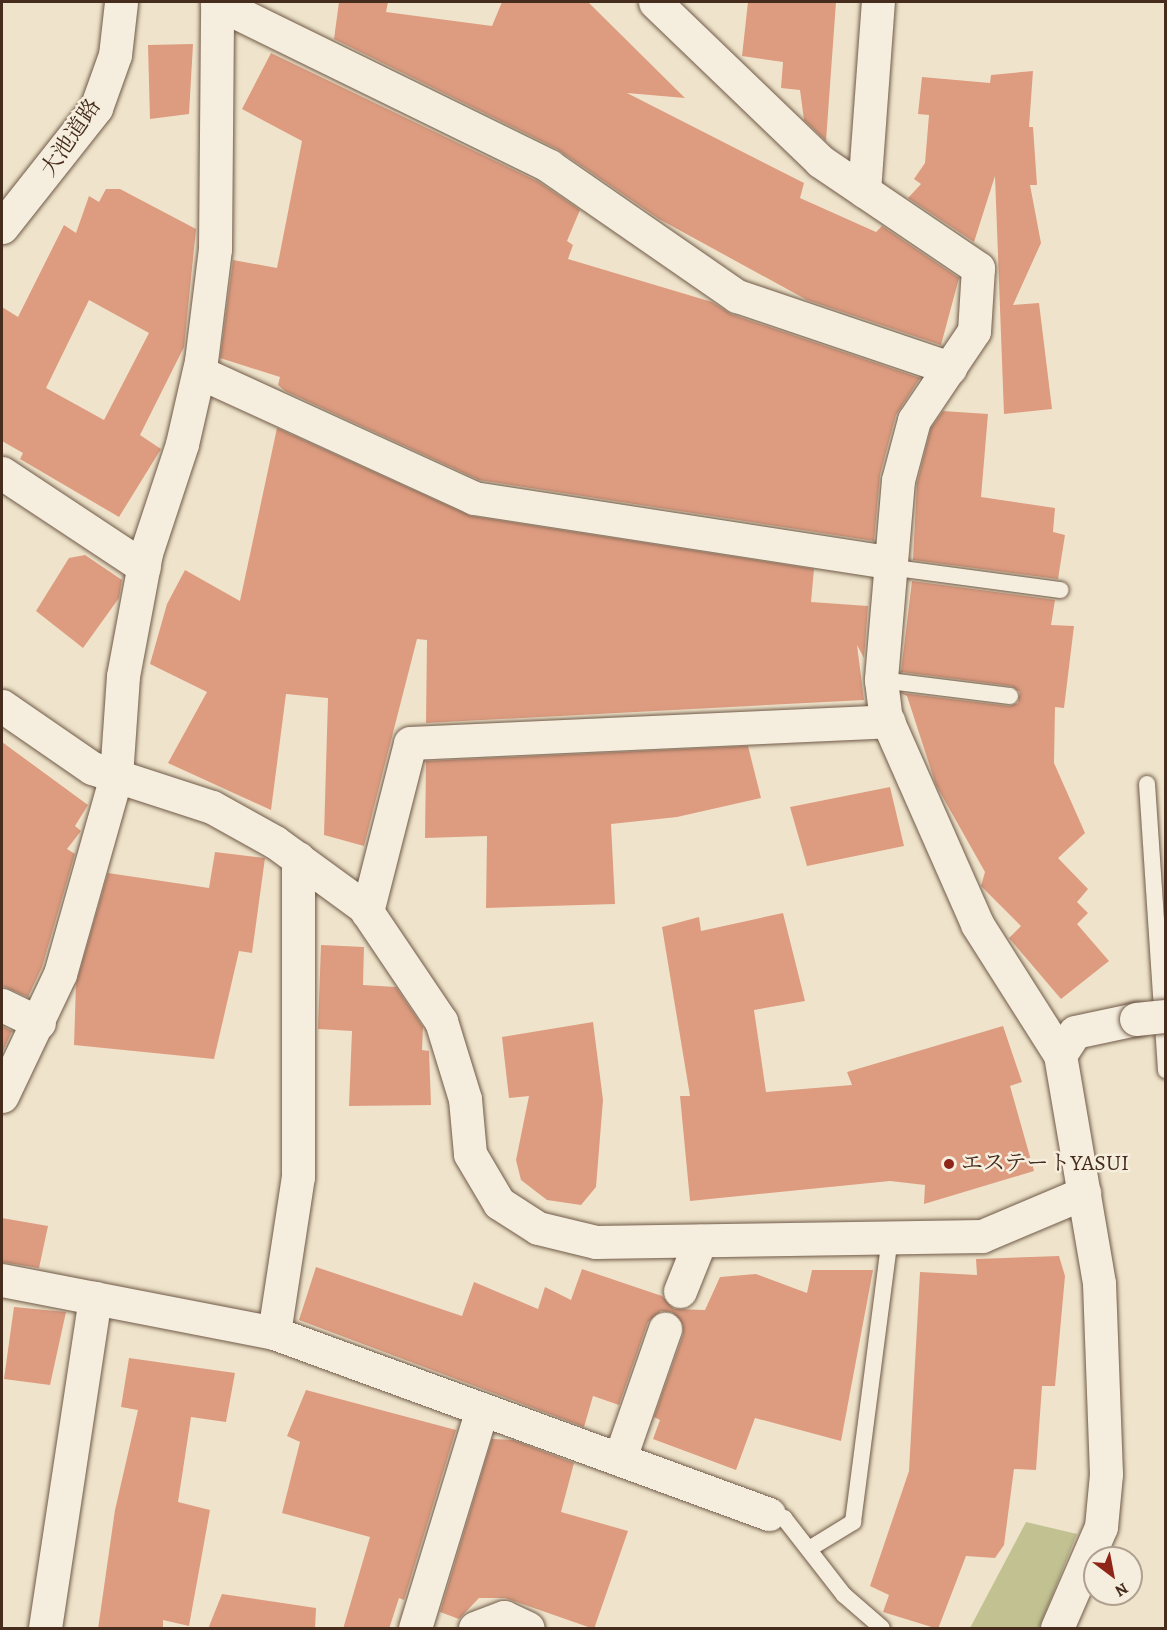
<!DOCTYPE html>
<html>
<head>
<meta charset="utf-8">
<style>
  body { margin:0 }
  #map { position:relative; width:1167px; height:1630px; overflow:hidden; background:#efe4cb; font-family:Alegreya,"Noto Serif JP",serif }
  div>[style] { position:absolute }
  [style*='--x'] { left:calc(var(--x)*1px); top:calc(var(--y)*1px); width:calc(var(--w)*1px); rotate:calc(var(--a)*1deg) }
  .green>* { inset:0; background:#c1c192 }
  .building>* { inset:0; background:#dd9c80 }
  .roads { filter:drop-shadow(0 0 2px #705a48) drop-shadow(0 0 2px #705a48) }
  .service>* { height:16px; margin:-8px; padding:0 8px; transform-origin:8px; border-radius:8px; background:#f5eddd }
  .minor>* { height:33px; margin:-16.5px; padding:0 16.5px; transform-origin:16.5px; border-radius:16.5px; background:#f5eddd }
  .tertiary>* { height:33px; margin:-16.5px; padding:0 16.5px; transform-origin:16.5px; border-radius:16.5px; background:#f5eddd }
  .bridges { filter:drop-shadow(0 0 2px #705a48) drop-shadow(0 0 2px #705a48) }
  .tertiary-bridge>* { height:33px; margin:-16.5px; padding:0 16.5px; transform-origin:16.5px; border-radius:16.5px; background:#f5eddd }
  .dots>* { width:16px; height:16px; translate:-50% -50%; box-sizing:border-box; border:3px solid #f5eddd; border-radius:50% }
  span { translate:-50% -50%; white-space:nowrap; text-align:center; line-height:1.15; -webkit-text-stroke:5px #f5eddd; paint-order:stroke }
  .street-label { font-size:22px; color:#452c1c }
  .poi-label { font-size:22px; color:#452c1c }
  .left { translate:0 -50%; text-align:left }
  .frame { position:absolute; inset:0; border:3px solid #452c1c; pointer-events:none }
  .north { position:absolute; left:1083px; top:1546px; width:60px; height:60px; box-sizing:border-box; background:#f5eddd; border:2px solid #afa090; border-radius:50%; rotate:148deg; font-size:16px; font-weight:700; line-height:24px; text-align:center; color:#452c1c }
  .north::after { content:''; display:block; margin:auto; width:21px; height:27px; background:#8f2418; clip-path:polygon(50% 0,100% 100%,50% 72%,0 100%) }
</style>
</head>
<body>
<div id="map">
  <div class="green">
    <i style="clip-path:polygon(1026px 1522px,1077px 1534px,1039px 1628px,970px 1628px)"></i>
  </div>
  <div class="building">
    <i style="clip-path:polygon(339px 2px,388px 2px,386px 12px,492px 26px,502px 2px,588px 2px,685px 98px,627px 93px,804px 183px,800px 198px,876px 232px,882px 226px,959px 278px,941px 345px,807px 300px,659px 219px,557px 149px,334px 39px)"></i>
    <i style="clip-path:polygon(748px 2px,836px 2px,826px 141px,804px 120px,800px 90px,781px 88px,783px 62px,742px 56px)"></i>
    <i style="clip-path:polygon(193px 44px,189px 114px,150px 119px,148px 45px)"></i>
    <i style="clip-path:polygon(271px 53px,539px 182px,580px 210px,567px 241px,573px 245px,568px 259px,712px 302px,731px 314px,920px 378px,896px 415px,880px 475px,874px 541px,479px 480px,285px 391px,278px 385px,280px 377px,220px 358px,233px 260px,277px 268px,302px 141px,242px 109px)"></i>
    <i style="clip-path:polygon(1033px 71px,1029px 127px,1033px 127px,1037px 185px,1030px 185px,1041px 243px,1013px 305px,1039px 303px,1052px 409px,1004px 414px,995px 176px,974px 242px,908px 198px,921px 184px,914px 179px,925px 163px,929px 115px,918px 114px,922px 77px,990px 83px,991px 75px)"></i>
    <i style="clip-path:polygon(evenodd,106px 189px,120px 189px,196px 229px,184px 347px,140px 435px,161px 449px,119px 517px,20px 459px,23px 453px,2px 441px,2px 307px,18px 317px,64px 225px,76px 233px,89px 196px,99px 202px,106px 189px,89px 300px,149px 333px,104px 420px,46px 388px,89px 300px)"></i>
    <i style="clip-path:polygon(943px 411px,988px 414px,981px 497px,1055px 508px,1053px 532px,1065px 535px,1058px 579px,913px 560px,917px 483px,931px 428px)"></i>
    <i style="clip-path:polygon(277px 428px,471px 516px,814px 569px,811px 602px,868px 606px,864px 658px,857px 645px,864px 700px,426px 723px,427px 640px,417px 639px,364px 846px,324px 835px,328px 698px,286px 694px,271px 810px,168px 763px,207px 692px,150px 664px,167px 604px,185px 570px,240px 601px)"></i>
    <i style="clip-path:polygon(85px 555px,122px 580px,119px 598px,83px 648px,36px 611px,69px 558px)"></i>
    <i style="clip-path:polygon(912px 581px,1055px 600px,1051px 625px,1074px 626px,1064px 708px,1055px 707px,1054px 763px,1085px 833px,1058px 858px,1088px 889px,1077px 902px,1088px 913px,1077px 924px,1109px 961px,1061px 999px,1009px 938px,1021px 926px,981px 886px,985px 872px,936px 785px,907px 696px,901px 693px,1009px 706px,1018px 703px,1020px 692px,1011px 686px,901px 672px)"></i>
    <i style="clip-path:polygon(2px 742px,88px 805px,75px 826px,81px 831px,67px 849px,75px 854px,42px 967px,28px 997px,2px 986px)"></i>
    <i style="clip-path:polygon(748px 746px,761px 798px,677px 817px,611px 824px,615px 904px,486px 908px,487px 836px,425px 838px,426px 761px)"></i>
    <i style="clip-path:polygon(890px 787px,904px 846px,807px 866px,790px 807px)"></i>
    <i style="clip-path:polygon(215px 852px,265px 858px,252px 953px,239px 951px,214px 1059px,74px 1045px,76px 984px,108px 873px,209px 888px)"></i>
    <i style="clip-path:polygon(783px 913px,805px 1001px,754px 1010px,766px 1092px,852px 1085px,847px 1072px,1003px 1026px,1022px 1082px,1010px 1086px,1034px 1171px,924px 1204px,925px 1185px,890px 1181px,690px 1201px,680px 1096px,690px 1096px,662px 927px,699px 917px,701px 931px)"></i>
    <i style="clip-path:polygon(321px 945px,364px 947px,363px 985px,396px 987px,423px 1027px,422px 1050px,429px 1051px,431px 1105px,349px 1106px,352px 1031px,318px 1029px)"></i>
    <i style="clip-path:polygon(593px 1022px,603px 1100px,596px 1187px,581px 1205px,547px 1200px,521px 1180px,516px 1160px,529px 1096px,509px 1098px,502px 1037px)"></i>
    <i style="clip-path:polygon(2px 1026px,12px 1031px,2px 1053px)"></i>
    <i style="clip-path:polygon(2px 1218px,48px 1226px,39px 1268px,2px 1262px)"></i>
    <i style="clip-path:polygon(1059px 1256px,1065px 1276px,1055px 1386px,1042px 1386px,1036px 1470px,1014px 1469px,1004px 1545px,995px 1558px,966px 1556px,938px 1629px,883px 1612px,889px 1595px,870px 1586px,909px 1471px,920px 1272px,977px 1275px,976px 1259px)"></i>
    <i style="clip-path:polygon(316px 1267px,462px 1316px,474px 1282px,538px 1309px,545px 1287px,571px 1300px,582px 1269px,662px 1296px,674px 1309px,705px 1310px,720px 1277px,756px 1274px,807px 1293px,812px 1270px,873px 1270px,841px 1441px,755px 1418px,736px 1470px,653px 1439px,660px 1420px,654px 1417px,683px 1335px,683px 1325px,672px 1312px,661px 1311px,648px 1322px,619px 1405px,593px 1396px,584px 1427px,299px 1320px)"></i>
    <i style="clip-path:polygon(14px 1307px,66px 1312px,50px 1385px,4px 1379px)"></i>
    <i style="clip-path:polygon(129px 1358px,235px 1373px,226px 1422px,191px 1417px,178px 1502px,210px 1510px,189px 1626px,163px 1620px,163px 1629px,98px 1629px,115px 1510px,138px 1410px,121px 1407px)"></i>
    <i style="clip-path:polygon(306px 1390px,456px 1430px,404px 1600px,399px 1598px,389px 1629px,343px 1629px,370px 1537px,282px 1513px,300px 1442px,287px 1436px)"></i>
    <i style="clip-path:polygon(492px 1439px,513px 1440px,574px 1463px,561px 1512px,628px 1531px,594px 1629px,505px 1598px,479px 1598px,459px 1619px,440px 1612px)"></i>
    <i style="clip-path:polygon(222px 1594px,316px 1608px,315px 1629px,208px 1629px)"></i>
  </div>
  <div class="roads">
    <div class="service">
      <i style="--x:888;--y:567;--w:174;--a:7.6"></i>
      <i style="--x:881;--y:680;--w:130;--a:7.1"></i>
      <i style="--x:1147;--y:784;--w:287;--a:86.2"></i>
      <i style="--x:769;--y:1514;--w:16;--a:15"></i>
      <i style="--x:784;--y:1518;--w:98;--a:52.1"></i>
      <i style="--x:844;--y:1595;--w:50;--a:41"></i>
      <i style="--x:809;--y:1549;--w:52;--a:-31.5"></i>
      <i style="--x:853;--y:1522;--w:287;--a:-82.6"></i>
    </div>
    <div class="minor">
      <i style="--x:655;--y:2;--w:229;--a:43.9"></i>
      <i style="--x:820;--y:161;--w:191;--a:34.1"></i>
      <i style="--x:978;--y:268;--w:63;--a:93.6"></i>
      <i style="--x:974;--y:331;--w:107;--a:124"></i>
      <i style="--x:914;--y:420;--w:62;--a:104.9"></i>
      <i style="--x:898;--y:480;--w:201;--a:94.9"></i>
      <i style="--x:881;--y:680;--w:35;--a:83"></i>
      <i style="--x:885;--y:715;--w:228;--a:66.2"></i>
      <i style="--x:977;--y:924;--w:155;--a:57.6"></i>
      <i style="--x:217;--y:3;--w:370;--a:26.1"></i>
      <i style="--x:549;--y:166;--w:229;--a:34.7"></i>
      <i style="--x:737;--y:296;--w:225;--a:18.7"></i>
      <i style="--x:864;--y:191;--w:190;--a:-85.8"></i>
      <i style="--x:199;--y:372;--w:302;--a:24.6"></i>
      <i style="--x:474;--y:498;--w:420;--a:8.8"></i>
      <i style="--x:2;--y:473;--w:170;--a:33.5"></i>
      <i style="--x:2;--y:706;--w:109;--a:34.6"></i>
      <i style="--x:92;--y:768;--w:126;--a:18"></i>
      <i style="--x:212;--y:807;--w:72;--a:29.1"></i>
      <i style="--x:275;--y:842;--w:110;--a:36.1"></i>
      <i style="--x:364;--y:907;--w:138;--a:56"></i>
      <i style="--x:441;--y:1021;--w:82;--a:72.9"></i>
      <i style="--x:465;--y:1099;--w:55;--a:84.8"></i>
      <i style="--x:470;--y:1154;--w:57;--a:59.4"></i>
      <i style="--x:499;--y:1203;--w:46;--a:32.7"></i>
      <i style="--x:538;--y:1228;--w:60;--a:13.6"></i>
      <i style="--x:596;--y:1242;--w:386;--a:-0.9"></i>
      <i style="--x:982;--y:1236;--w:111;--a:-22.9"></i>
      <i style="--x:367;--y:912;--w:174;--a:-75.7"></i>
      <i style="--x:410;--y:743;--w:479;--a:-2.6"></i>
      <i style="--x:2;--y:1005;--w:41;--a:25.9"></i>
      <i style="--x:2;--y:1096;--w:135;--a:-64.6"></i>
      <i style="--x:60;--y:974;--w:206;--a:-74.2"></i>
      <i style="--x:116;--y:776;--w:100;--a:-86"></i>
      <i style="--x:123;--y:676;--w:125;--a:-79.4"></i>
      <i style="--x:146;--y:553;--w:115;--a:-71.7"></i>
      <i style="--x:182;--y:444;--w:85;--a:-77.1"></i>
      <i style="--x:201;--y:361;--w:113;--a:-82.9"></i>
      <i style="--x:215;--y:249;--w:247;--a:-89.5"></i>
      <i style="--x:2;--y:1280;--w:277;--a:11"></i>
      <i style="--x:274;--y:1333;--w:527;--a:20.09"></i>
      <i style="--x:680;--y:1291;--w:54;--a:-68.2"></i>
      <i style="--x:274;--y:1333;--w:158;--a:-81.3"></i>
      <i style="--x:298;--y:1177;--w:319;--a:-90"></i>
      <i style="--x:620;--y:1458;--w:137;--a:-70.8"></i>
      <i style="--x:45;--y:1628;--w:334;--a:-81.4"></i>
      <i style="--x:415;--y:1628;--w:229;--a:-73"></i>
      <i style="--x:475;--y:1628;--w:31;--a:-21"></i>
      <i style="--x:504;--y:1617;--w:26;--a:25"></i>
    </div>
    <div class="tertiary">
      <i style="--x:2;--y:227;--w:152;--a:-51.7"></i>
      <i style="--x:96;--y:108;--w:56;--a:-70.3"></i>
      <i style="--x:115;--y:55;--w:53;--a:-83.5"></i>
      <i style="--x:1057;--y:1628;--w:110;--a:-66.5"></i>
      <i style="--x:1101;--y:1527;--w:53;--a:-84.6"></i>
      <i style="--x:1106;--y:1474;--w:191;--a:-92.1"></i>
      <i style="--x:1099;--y:1283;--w:231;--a:-99.7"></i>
      <i style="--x:1060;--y:1055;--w:27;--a:-57"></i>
      <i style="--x:1075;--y:1032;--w:62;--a:-12"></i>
    </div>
  </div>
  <div class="bridges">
    <div class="tertiary-bridge">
      <i style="--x:1136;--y:1019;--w:30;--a:-6"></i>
    </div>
  </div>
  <div class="dots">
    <i style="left:949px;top:1164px;background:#8f2418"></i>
  </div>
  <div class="street-label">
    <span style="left:71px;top:138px;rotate:-56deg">大池道路</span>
  </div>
  <div class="poi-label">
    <span class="left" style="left:961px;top:1164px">エステートYASUI</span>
  </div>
  <div class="frame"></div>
  <div class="north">N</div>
</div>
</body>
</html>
